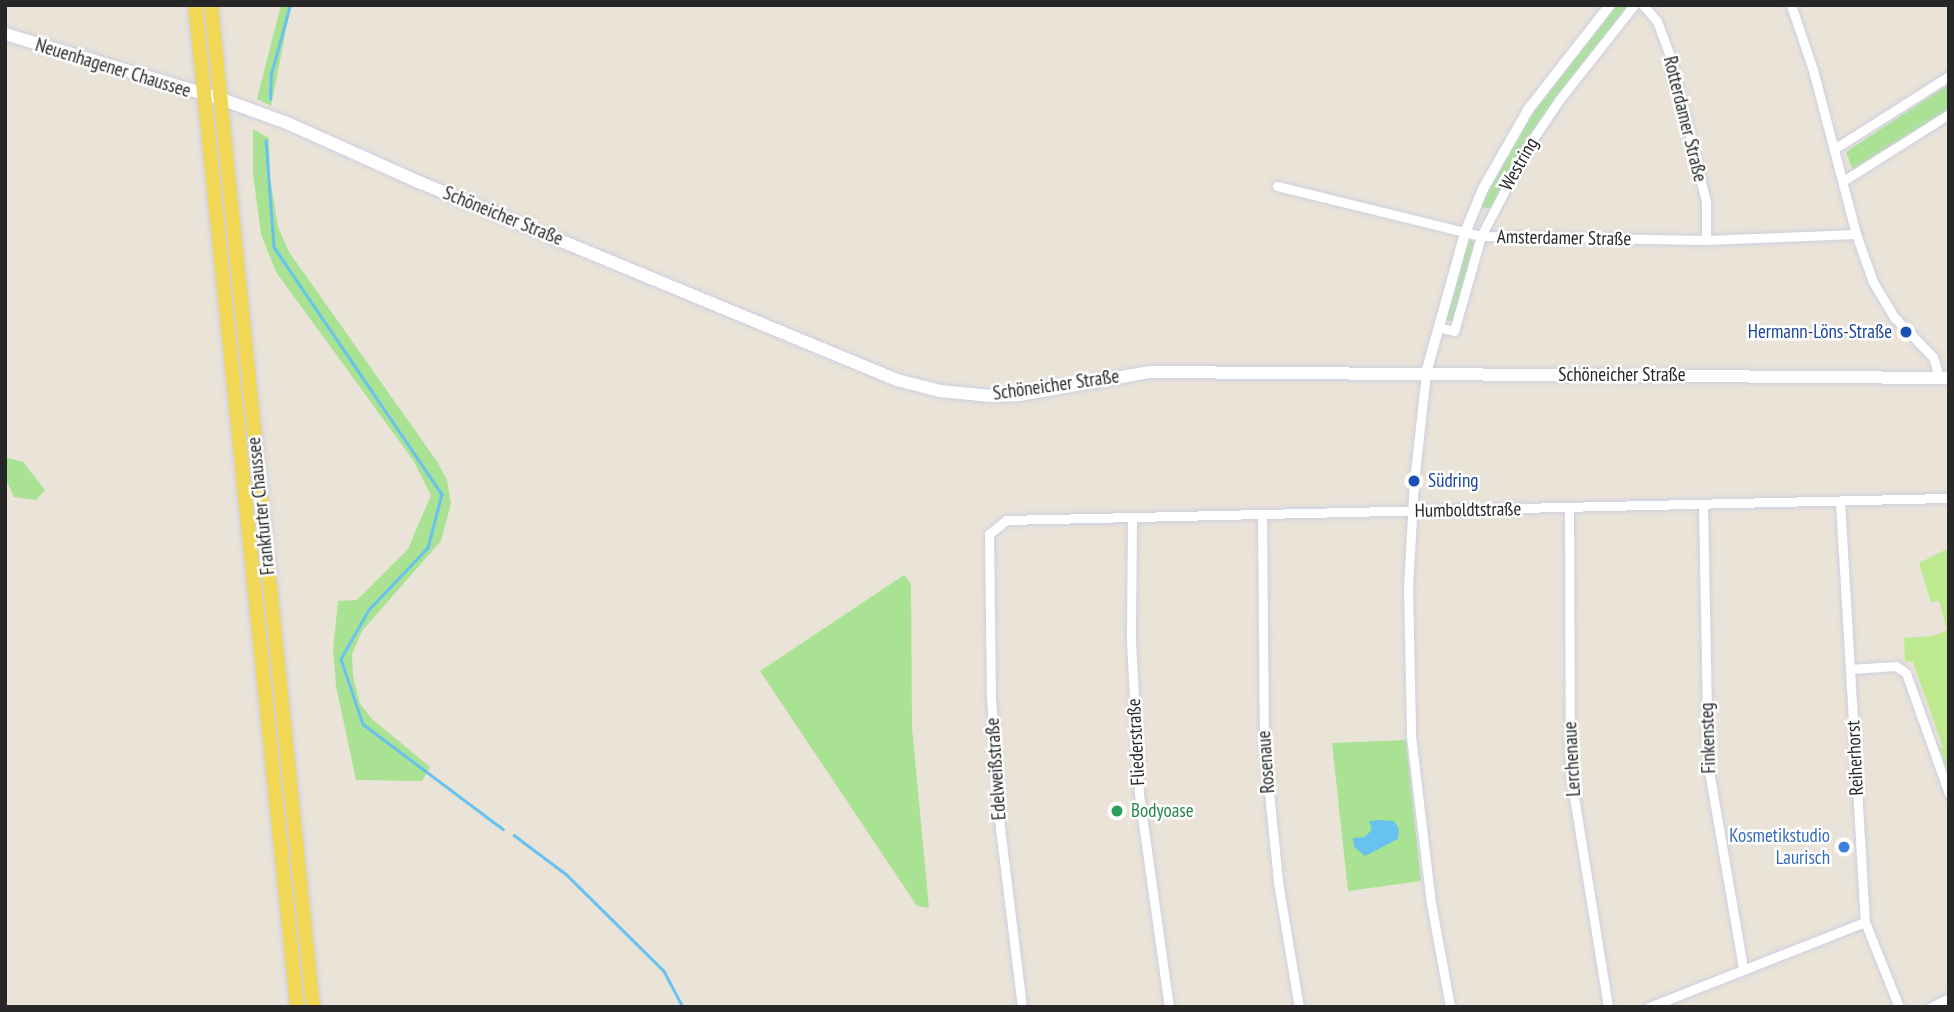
<!DOCTYPE html>
<html>
<head>
<meta charset="utf-8">
<style>
  body { margin:0 }
  #map { position:relative; width:1954px; height:1012px; overflow:hidden; background:#eae3d8; font-family:"PT Sans Narrow",sans-serif }
  div>[style] { position:absolute }
  [style*='--x'] { left:calc(var(--x)*1px); top:calc(var(--y)*1px); width:calc(var(--w)*1px); rotate:calc(var(--a)*1deg) }
  .green>* { inset:0; background:#a9e293 }
  .pitch>* { inset:0; background:#bdea8e }
  .water>* { inset:0; background:#68c2ef }
  .stream>* { height:2.5px; margin:-1.25px; padding:0 1.25px; transform-origin:1.25px; border-radius:1.25px; background:#68c2ef }
  .roads { filter:drop-shadow(0 0 2px #cdcfe1) drop-shadow(0 0 2px #cdcfe1) }
  .minor>* { height:9px; margin:-4.5px; padding:0 4.5px; transform-origin:4.5px; border-radius:4.5px; background:#fff }
  .tertiary>* { height:10px; margin:-5px; padding:0 5px; transform-origin:5px; border-radius:5px; background:#fff }
  .secondary>* { height:12px; margin:-6px; padding:0 6px; transform-origin:6px; border-radius:6px; background:#fff }
  .primary>* { height:14px; margin:-7px; padding:0 7px; transform-origin:7px; border-radius:7px; background:#f1d756 }
  .dots>* { width:19px; height:19px; translate:-50% -50%; box-sizing:border-box; border:4px solid #fff; border-radius:50% }
  span { translate:-50% -50%; white-space:nowrap; text-align:center; line-height:1.15; -webkit-text-stroke:5px #fff; paint-order:stroke }
  .street-label { font-size:19px; color:#272727 }
  .transit-label { font-size:19px; color:#164399 }
  .right { translate:-100% -50%; text-align:right }
  .left { translate:0 -50%; text-align:left }
  .leisure-label { font-size:19px; color:#27864d }
  .shop-label { font-size:19px; color:#366cbe }
  .frame { position:absolute; inset:0; border:7px solid #272727; pointer-events:none }
</style>
</head>
<body>
<div id="map">
  <div class="green">
    <i style="clip-path:polygon(281px 5px,291px 5px,271px 106px,257px 99px)"></i>
    <i style="clip-path:polygon(1615px 5px,1629px 5px,1527px 137px,1491px 209px,1479px 206px,1517px 131px)"></i>
    <i style="clip-path:polygon(1949px 84px,1949px 110px,1854px 173px,1846px 152px)"></i>
    <i style="clip-path:polygon(253px 129px,269px 138px,270px 178px,278px 227px,289px 252px,436px 460px,447px 480px,451px 503px,441px 541px,362px 631px,352px 654px,353px 676px,360px 704px,372px 719px,430px 767px,422px 781px,356px 780px,336px 686px,333px 649px,338px 601px,357px 600px,408px 549px,431px 495px,413px 460px,276px 272px,261px 234px,253px 174px)"></i>
    <i style="clip-path:polygon(1468px 238px,1474px 243px,1453px 322px,1443px 319px)"></i>
    <i style="clip-path:polygon(8px 458px,23px 462px,45px 490px,36px 500px,14px 497px,5px 477px,5px 460px)"></i>
    <i style="clip-path:polygon(904px 575px,911px 584px,912px 727px,929px 908px,917px 906px,760px 671px)"></i>
    <i style="clip-path:polygon(1406px 740px,1421px 881px,1348px 891px,1332px 743px)"></i>
  </div>
  <div class="pitch">
    <i style="clip-path:polygon(1949px 548px,1949px 776px,1939px 749px,1943px 747px,1913px 662px,1905px 661px,1904px 638px,1933px 636px,1947px 630px,1939px 601px,1931px 602px,1919px 563px)"></i>
  </div>
  <div class="water">
    <i style="clip-path:polygon(1381px 820px,1394px 821px,1399px 829px,1398px 839px,1365px 856px,1354px 847px,1353px 838px,1364px 837px,1372px 830px,1369px 821px)"></i>
  </div>
  <div class="stream">
    <i style="--x:270;--y:99;--w:25;--a:-88"></i>
    <i style="--x:271;--y:74;--w:72;--a:-74.6"></i>
    <i style="--x:266;--y:140;--w:107;--a:85.7"></i>
    <i style="--x:274;--y:247;--w:299;--a:55.8"></i>
    <i style="--x:442;--y:494;--w:56;--a:104.5"></i>
    <i style="--x:428;--y:548;--w:86;--a:133.6"></i>
    <i style="--x:369;--y:610;--w:56;--a:119.7"></i>
    <i style="--x:341;--y:659;--w:69;--a:71.3"></i>
    <i style="--x:363;--y:724;--w:175;--a:36.9"></i>
    <i style="--x:514;--y:835;--w:65;--a:36.9"></i>
    <i style="--x:566;--y:874;--w:138;--a:44.7"></i>
    <i style="--x:664;--y:971;--w:41;--a:62.2"></i>
  </div>
  <div class="roads">
    <div class="minor">
      <i style="--x:1643;--y:5;--w:21;--a:49"></i>
      <i style="--x:1657;--y:21;--w:40;--a:69.8"></i>
      <i style="--x:1671;--y:59;--w:147;--a:76.2"></i>
      <i style="--x:1706;--y:202;--w:38;--a:90"></i>
      <i style="--x:1791;--y:5;--w:69;--a:71.3"></i>
      <i style="--x:1813;--y:70;--w:170;--a:75.3"></i>
      <i style="--x:1856;--y:234;--w:51;--a:70.5"></i>
      <i style="--x:1873;--y:282;--w:41;--a:59"></i>
      <i style="--x:1894;--y:317;--w:56;--a:45.7"></i>
      <i style="--x:1933;--y:357;--w:21;--a:73"></i>
      <i style="--x:1834;--y:149;--w:136;--a:-32.4"></i>
      <i style="--x:1843;--y:181;--w:125;--a:-32.3"></i>
      <i style="--x:1277;--y:186;--w:210;--a:13.8"></i>
      <i style="--x:1481;--y:236;--w:225;--a:1"></i>
      <i style="--x:1706;--y:240;--w:150;--a:-2.3"></i>
      <i style="--x:1438;--y:327;--w:16;--a:14"></i>
      <i style="--x:1454;--y:331;--w:99;--a:-74.1"></i>
      <i style="--x:1481;--y:236;--w:102;--a:-62.4"></i>
      <i style="--x:1528;--y:146;--w:55;--a:-56"></i>
      <i style="--x:1559;--y:100;--w:121;--a:-51.7"></i>
      <i style="--x:1426;--y:373;--w:109;--a:96.3"></i>
      <i style="--x:1414;--y:481;--w:106;--a:93.2"></i>
      <i style="--x:1408;--y:587;--w:149;--a:88.8"></i>
      <i style="--x:1411;--y:736;--w:168;--a:83.2"></i>
      <i style="--x:1431;--y:903;--w:106;--a:79.6"></i>
      <i style="--x:1840;--y:502;--w:421;--a:86.6"></i>
      <i style="--x:1865;--y:922;--w:92;--a:68.2"></i>
      <i style="--x:1703;--y:505;--w:260;--a:88.9"></i>
      <i style="--x:1708;--y:765;--w:205;--a:80.2"></i>
      <i style="--x:1569;--y:509;--w:263;--a:89.8"></i>
      <i style="--x:1570;--y:772;--w:238;--a:80.8"></i>
      <i style="--x:1262;--y:515;--w:228;--a:89.5"></i>
      <i style="--x:1264;--y:743;--w:140;--a:84.2"></i>
      <i style="--x:1278;--y:882;--w:127;--a:80.5"></i>
      <i style="--x:1132;--y:517;--w:124;--a:90.5"></i>
      <i style="--x:1131;--y:641;--w:153;--a:87"></i>
      <i style="--x:1139;--y:794;--w:215;--a:82"></i>
      <i style="--x:1850;--y:669;--w:46;--a:-3.7"></i>
      <i style="--x:1896;--y:666;--w:12;--a:35"></i>
      <i style="--x:1906;--y:673;--w:128;--a:70.4"></i>
      <i style="--x:1022;--y:1007;--w:179;--a:-97"></i>
      <i style="--x:1000;--y:829;--w:131;--a:-93.9"></i>
      <i style="--x:991;--y:698;--w:164;--a:-90.7"></i>
      <i style="--x:989;--y:534;--w:22;--a:-39"></i>
      <i style="--x:1006;--y:520;--w:943;--a:-1.34"></i>
      <i style="--x:1649;--y:1007;--w:232;--a:-21.5"></i>
      <i style="--x:1931;--y:1007;--w:20;--a:-27"></i>
    </div>
    <div class="tertiary">
      <i style="--x:1426;--y:373;--w:145;--a:-74.4"></i>
      <i style="--x:1465;--y:233;--w:48;--a:-67.8"></i>
      <i style="--x:1483;--y:189;--w:91;--a:-60.3"></i>
      <i style="--x:1528;--y:110;--w:133;--a:-52"></i>
    </div>
    <div class="secondary">
      <i style="--x:5;--y:34;--w:226;--a:16.7"></i>
      <i style="--x:221;--y:99;--w:70;--a:20"></i>
      <i style="--x:287;--y:123;--w:145;--a:24.1"></i>
      <i style="--x:419;--y:182;--w:517;--a:22.5"></i>
      <i style="--x:897;--y:380;--w:44;--a:14.3"></i>
      <i style="--x:940;--y:391;--w:51;--a:5.6"></i>
      <i style="--x:991;--y:396;--w:28;--a:-2"></i>
      <i style="--x:1019;--y:395;--w:132;--a:-10"></i>
      <i style="--x:1149;--y:372;--w:800;--a:0.43"></i>
    </div>
    <div class="primary">
      <i style="--x:195;--y:5;--w:1007;--a:84.19"></i>
      <i style="--x:211;--y:5;--w:1007;--a:84.19"></i>
    </div>
  </div>
  <div class="dots">
    <i style="left:1906px;top:332px;background:#1a4fb4"></i>
    <i style="left:1414px;top:481px;background:#1a4fb4"></i>
    <i style="left:1117px;top:811px;background:#2e9e5b"></i>
    <i style="left:1844px;top:847px;background:#3f7fe0"></i>
  </div>
  <div class="street-label">
    <span style="left:113px;top:68px;rotate:17deg">Neuenhagener Chaussee</span>
    <span style="left:1685px;top:119px;rotate:76deg">Rotterdamer Straße</span>
    <span style="left:1519px;top:164px;rotate:-60deg">Westring</span>
    <span style="left:503px;top:216px;rotate:22deg">Schöneicher Straße</span>
    <span style="left:1564px;top:238px;rotate:1deg">Amsterdamer Straße</span>
    <span style="left:1622px;top:375px">Schöneicher Straße</span>
    <span style="left:1056px;top:385px;rotate:-8deg">Schöneicher Straße</span>
    <span style="left:261px;top:506px;rotate:-96deg">Frankfurter Chaussee</span>
    <span style="left:1468px;top:510px;rotate:-1deg">Humboldtstraße</span>
    <span style="left:1708px;top:738px;rotate:-92deg">Finkensteg</span>
    <span style="left:1136px;top:742px;rotate:-93deg">Fliederstraße</span>
    <span style="left:1855px;top:758px;rotate:-93deg">Reiherhorst</span>
    <span style="left:1572px;top:759px;rotate:-93deg">Lerchenaue</span>
    <span style="left:1266px;top:762px;rotate:-94deg">Rosenaue</span>
    <span style="left:996px;top:769px;rotate:-94deg">Edelweißstraße</span>
  </div>
  <div class="transit-label">
    <span class="right" style="left:1892px;top:332px">Hermann-Löns-Straße</span>
    <span class="left" style="left:1428px;top:481px">Südring</span>
  </div>
  <div class="leisure-label">
    <span class="left" style="left:1131px;top:811px">Bodyoase</span>
  </div>
  <div class="shop-label">
    <span class="right" style="left:1830px;top:847px">Kosmetikstudio<br>Laurisch</span>
  </div>
  <div class="frame"></div>
</div>
</body>
</html>
